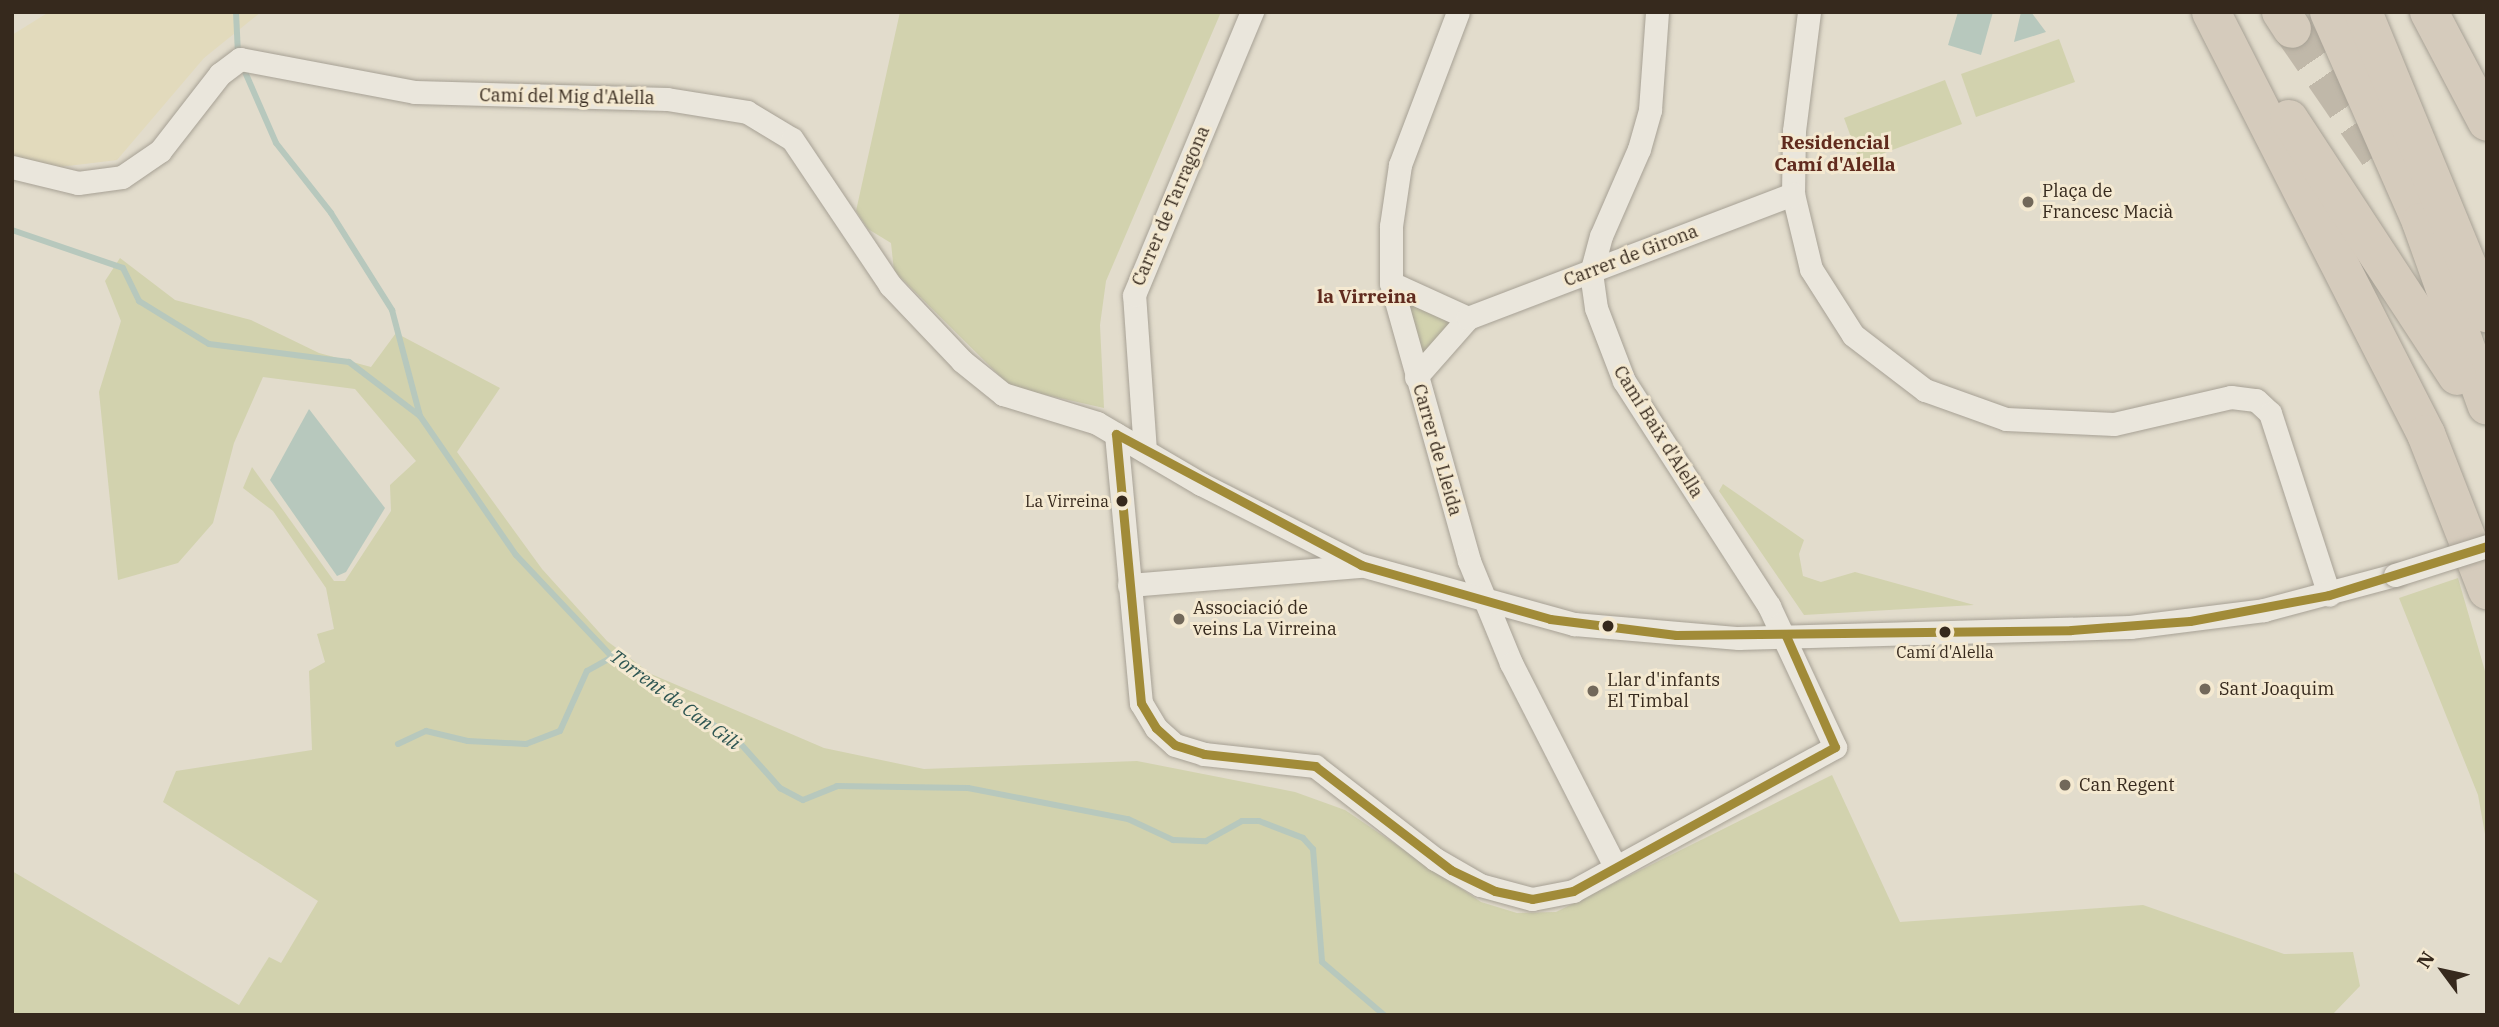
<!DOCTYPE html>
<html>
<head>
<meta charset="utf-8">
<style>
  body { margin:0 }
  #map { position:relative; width:2499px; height:1027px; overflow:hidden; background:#e2dccc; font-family:"IBM Plex Serif",serif }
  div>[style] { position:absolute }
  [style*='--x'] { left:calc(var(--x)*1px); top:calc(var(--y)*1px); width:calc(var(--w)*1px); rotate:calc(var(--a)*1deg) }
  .farmland>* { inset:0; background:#e2dabc }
  .green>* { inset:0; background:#d2d2ae }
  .water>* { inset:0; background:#b7c8bd }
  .stream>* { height:6px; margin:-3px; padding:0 3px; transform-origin:3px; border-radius:3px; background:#b7c8bd }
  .highway-tunnel>* { height:38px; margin-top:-19px; transform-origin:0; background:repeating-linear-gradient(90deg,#c0b8a9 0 38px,transparent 0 57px) }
  .roads { filter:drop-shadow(0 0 2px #a7a195) drop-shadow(0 0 2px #a7a195) }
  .street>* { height:23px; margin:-11.5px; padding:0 11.5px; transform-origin:11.5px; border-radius:11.5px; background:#eae6dc }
  .highway>* { height:38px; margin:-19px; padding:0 19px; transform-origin:19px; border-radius:19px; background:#d5cbbc }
  .bridges { filter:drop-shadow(0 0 2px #a7a195) drop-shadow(0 0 2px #a7a195) }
  .street-bridge>* { height:23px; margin:-11.5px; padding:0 11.5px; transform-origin:11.5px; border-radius:11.5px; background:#eae6dc }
  .bus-1>* { height:9px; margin:-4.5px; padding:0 4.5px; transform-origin:4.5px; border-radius:4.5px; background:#a18b38 }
  .dots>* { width:19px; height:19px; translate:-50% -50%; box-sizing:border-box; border:4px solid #f4e9d1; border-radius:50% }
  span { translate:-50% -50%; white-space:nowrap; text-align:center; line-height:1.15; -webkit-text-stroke:6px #f4e9d1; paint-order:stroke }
  .bus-label { font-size:16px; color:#36291d }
  .right { translate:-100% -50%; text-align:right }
  .street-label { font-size:18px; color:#36291d }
  .poi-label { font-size:18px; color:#36291d }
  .left { translate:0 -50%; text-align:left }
  .neighbourhood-label { font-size:19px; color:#612b1e; font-weight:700 }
  .water-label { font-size:19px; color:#2d5552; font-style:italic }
  .frame { position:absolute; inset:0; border:14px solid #36291d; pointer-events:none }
  .north { position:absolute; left:2408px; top:936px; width:70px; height:70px; -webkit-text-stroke:5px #f4e9d1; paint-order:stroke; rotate:303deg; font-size:19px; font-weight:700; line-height:28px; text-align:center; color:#36291d }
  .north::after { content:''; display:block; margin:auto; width:24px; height:32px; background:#36291d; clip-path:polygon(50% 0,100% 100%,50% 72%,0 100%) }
</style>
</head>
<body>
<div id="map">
  <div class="farmland">
    <i style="clip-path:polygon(49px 12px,261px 12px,204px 58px,117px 160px,43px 169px,12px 160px,12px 35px)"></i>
  </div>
  <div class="green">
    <i style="clip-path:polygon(900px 12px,1221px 12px,1106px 281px,1100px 325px,1104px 408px,1011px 387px,894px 271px,891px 243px,868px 229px,856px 211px)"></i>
    <i style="clip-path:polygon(2059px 39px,2075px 82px,1976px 117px,1961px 74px)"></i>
    <i style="clip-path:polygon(1945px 80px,1962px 124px,1860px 162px,1844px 118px)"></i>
    <i style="clip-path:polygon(120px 258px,175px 300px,251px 320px,319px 353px,371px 367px,396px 333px,500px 388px,457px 452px,542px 569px,607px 641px,651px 674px,824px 748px,924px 769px,1137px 761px,1295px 792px,1345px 810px,1481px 902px,1517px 913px,1556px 912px,1832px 775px,1900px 922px,2143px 905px,2284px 954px,2353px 952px,2360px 986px,2332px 1015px,12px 1015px,12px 871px,239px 1005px,269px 957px,281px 963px,318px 901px,163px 802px,176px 771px,312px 750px,309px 671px,325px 662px,317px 634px,334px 629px,326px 588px,273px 511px,243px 488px,252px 467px,334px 581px,345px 581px,391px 511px,390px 485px,416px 461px,355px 389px,263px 377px,234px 443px,213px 523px,178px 563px,118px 580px,99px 392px,121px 321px,105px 281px)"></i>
    <i style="clip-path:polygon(1409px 299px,1450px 323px,1425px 354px,1419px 352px)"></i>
    <i style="clip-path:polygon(1723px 484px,1804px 540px,1799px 554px,1803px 576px,1821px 582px,1855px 572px,1974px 605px,1804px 615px,1719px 491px)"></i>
    <i style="clip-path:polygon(2458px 578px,2487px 678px,2487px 845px,2478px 795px,2399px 598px)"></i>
  </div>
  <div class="water">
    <i style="clip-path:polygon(1958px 12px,1993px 12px,1981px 55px,1948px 45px)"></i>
    <i style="clip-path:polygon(2021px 12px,2031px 12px,2046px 32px,2014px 42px)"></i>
    <i style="clip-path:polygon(309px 409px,385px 508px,346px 572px,337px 576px,270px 480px)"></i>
  </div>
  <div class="stream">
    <i style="--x:236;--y:12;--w:43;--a:87.3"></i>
    <i style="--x:242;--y:65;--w:85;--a:66.4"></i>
    <i style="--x:276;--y:143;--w:89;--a:51.8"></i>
    <i style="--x:331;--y:213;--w:115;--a:57.8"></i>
    <i style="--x:392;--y:310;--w:110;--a:75.2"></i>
    <i style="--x:12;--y:230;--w:117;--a:18.9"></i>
    <i style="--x:123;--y:268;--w:37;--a:64"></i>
    <i style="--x:139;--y:301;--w:82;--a:31.6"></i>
    <i style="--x:209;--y:344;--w:141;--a:7.3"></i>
    <i style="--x:349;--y:362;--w:89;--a:37.3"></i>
    <i style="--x:420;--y:416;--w:169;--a:55.4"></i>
    <i style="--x:516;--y:555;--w:140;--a:46.7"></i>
    <i style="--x:612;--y:657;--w:153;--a:33.8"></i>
    <i style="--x:739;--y:742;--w:62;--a:48.3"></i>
    <i style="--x:780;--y:788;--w:26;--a:28"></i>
    <i style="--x:803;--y:800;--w:37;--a:-22"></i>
    <i style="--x:837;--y:786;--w:131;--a:0.9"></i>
    <i style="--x:968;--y:788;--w:163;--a:11"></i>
    <i style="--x:1128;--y:819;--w:50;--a:25"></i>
    <i style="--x:1173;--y:840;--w:33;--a:2"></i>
    <i style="--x:1206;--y:841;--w:41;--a:-29.1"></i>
    <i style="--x:1242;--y:821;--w:17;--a:0"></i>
    <i style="--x:1259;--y:821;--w:47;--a:21.1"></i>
    <i style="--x:1303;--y:838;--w:15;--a:48"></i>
    <i style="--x:1313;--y:849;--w:113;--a:85.4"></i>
    <i style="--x:1322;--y:962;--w:82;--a:40.5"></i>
    <i style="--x:398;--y:744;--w:31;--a:-25"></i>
    <i style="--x:426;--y:731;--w:43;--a:13.4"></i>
    <i style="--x:468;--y:741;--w:58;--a:3"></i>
    <i style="--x:526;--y:744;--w:36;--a:-21"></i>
    <i style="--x:560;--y:731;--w:66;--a:-65.8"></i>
    <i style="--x:587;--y:671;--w:29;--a:-29"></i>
  </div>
  <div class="highway-tunnel">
    <i style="--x:2292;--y:29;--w:166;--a:55.5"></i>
  </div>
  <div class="roads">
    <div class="street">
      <i style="--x:1458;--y:12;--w:164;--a:110.8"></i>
      <i style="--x:1400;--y:165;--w:62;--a:98.4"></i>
      <i style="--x:1391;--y:226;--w:57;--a:90"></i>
      <i style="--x:1391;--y:283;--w:289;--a:74.3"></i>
      <i style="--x:1469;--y:561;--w:110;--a:67.6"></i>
      <i style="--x:1511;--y:663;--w:228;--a:62.9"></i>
      <i style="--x:1809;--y:12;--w:120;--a:97.2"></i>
      <i style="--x:1794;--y:131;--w:63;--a:90.9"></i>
      <i style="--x:1793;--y:194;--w:77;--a:76.5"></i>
      <i style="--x:1811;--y:269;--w:78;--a:57.5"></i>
      <i style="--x:1853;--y:335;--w:91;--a:37.4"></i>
      <i style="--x:1925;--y:390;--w:86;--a:19.7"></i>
      <i style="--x:2006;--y:419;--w:108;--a:2.7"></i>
      <i style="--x:2114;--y:424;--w:120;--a:-13"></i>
      <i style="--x:2231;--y:397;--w:25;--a:7"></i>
      <i style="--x:2256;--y:400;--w:19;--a:43"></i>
      <i style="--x:2270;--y:413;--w:191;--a:72"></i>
      <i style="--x:12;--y:167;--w:68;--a:13.6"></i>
      <i style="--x:78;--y:183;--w:44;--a:-7.8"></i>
      <i style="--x:122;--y:177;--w:46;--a:-34.4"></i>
      <i style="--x:160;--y:151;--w:98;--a:-52.1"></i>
      <i style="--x:220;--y:74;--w:25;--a:-37"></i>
      <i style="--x:240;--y:59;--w:178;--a:10.7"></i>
      <i style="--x:415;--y:92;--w:252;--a:1.6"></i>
      <i style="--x:667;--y:99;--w:81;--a:9.2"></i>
      <i style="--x:747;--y:112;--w:52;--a:31"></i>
      <i style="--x:792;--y:139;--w:176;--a:56.1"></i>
      <i style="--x:890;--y:285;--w:105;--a:46.5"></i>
      <i style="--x:962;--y:361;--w:53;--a:38.8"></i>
      <i style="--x:1003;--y:394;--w:98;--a:17.1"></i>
      <i style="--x:1097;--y:423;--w:121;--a:30.4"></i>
      <i style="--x:1201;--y:484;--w:179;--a:26.9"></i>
      <i style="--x:1361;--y:565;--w:221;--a:15.5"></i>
      <i style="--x:1574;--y:624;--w:165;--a:4.9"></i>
      <i style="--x:1738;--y:638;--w:392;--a:-1.6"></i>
      <i style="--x:2130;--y:627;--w:135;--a:-7.2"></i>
      <i style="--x:2264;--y:610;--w:136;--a:-15"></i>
      <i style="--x:1391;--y:283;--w:85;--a:24.4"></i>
      <i style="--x:1416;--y:377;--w:79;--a:-48.6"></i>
      <i style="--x:1468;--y:318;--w:348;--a:-20.9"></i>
      <i style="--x:1116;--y:434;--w:270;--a:84.7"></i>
      <i style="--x:1141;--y:703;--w:29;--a:59"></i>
      <i style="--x:1156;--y:728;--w:25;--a:42"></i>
      <i style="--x:1175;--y:745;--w:30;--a:17"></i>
      <i style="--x:1204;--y:754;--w:112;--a:6.2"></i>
      <i style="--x:1315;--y:766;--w:152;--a:37.8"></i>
      <i style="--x:1435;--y:859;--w:52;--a:30"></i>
      <i style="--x:1480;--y:885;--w:54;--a:15.1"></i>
      <i style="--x:1532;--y:899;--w:42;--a:-11"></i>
      <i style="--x:1573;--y:891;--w:299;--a:-28.8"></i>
      <i style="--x:1835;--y:747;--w:156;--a:-115.1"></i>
      <i style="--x:1769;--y:606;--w:268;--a:-122.8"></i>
      <i style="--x:1624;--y:381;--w:78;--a:-111"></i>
      <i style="--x:1596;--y:308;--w:35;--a:-98"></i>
      <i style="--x:1591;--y:273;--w:38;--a:-75"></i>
      <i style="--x:1601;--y:236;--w:95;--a:-66.4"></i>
      <i style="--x:1639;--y:149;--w:41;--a:-74.2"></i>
      <i style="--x:1650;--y:110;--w:98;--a:-85.9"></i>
      <i style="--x:1145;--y:451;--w:156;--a:-94"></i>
      <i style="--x:1134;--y:295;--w:307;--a:-67.4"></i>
      <i style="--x:1129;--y:585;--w:231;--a:-4.7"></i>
    </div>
    <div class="highway">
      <i style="--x:2211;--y:12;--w:474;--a:63"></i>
      <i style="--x:2426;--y:434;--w:168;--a:68.6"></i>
      <i style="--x:2281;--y:12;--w:20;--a:57"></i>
      <i style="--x:2329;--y:12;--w:229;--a:66.3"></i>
      <i style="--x:2421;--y:222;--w:195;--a:70.3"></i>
      <i style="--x:2363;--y:12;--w:326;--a:67.6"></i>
      <i style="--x:2429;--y:12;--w:124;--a:62.2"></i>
      <i style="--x:2289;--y:119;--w:307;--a:56.8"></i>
    </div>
  </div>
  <div class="bridges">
    <div class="street-bridge">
      <i style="--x:2395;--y:575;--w:96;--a:-17.5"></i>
    </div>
  </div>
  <div class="bus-1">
    <i style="--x:1116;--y:434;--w:278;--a:28.1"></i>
    <i style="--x:1361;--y:565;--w:197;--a:15.9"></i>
    <i style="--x:1550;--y:619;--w:127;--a:7.2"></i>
    <i style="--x:1676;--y:635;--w:395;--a:-0.7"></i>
    <i style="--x:2071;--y:630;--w:119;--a:-4.3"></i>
    <i style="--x:2190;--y:621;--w:141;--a:-10.6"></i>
    <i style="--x:2329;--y:595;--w:165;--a:-17.2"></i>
    <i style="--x:1116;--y:434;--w:270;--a:84.7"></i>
    <i style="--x:1141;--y:703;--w:29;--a:59"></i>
    <i style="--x:1156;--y:728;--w:25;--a:42"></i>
    <i style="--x:1175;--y:745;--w:30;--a:17"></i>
    <i style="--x:1204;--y:754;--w:112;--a:6.2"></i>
    <i style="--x:1315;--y:766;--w:171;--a:37.4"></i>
    <i style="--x:1451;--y:870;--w:49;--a:25.5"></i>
    <i style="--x:1495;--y:891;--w:38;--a:12"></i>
    <i style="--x:1532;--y:899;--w:42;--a:-11"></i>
    <i style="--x:1573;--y:891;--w:299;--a:-28.8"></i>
    <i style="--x:1835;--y:747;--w:121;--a:-113.8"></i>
  </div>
  <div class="dots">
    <i style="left:2028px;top:202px;background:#72685a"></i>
    <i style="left:1122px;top:501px;background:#36291d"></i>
    <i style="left:1179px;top:619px;background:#72685a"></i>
    <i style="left:1608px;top:626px;background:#36291d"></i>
    <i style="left:1945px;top:632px;background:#36291d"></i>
    <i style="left:2205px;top:689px;background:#72685a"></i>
    <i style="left:1593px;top:691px;background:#72685a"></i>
    <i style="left:2065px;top:785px;background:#72685a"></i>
  </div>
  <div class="bus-label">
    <span class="right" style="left:1109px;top:501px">La Virreina</span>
    <span style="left:1945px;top:652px">Camí d'Alella</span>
  </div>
  <div class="street-label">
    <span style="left:567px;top:97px;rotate:1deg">Camí del Mig d'Alella</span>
    <span style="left:1171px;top:206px;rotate:-67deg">Carrer de Tarragona</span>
    <span style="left:1631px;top:256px;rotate:-21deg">Carrer de Girona</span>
    <span style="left:1658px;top:432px;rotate:58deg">Camí Baix d'Alella</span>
    <span style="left:1437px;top:450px;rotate:74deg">Carrer de Lleida</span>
  </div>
  <div class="poi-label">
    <span class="left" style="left:2042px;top:202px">Plaça de<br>Francesc Macià</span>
    <span class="left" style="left:1193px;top:619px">Associació de<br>veins La Virreina</span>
    <span class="left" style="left:1607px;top:691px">Llar d'infants<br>El Timbal</span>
    <span class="left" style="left:2219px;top:689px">Sant Joaquim</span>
    <span class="left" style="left:2079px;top:785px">Can Regent</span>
  </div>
  <div class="neighbourhood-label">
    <span style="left:1835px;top:154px">Residencial<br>Camí d'Alella</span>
    <span style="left:1367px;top:297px">la Virreina</span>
  </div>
  <div class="water-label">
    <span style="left:675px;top:700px;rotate:36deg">Torrent de Can Gili</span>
  </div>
  <div class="frame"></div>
  <div class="north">N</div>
</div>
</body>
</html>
